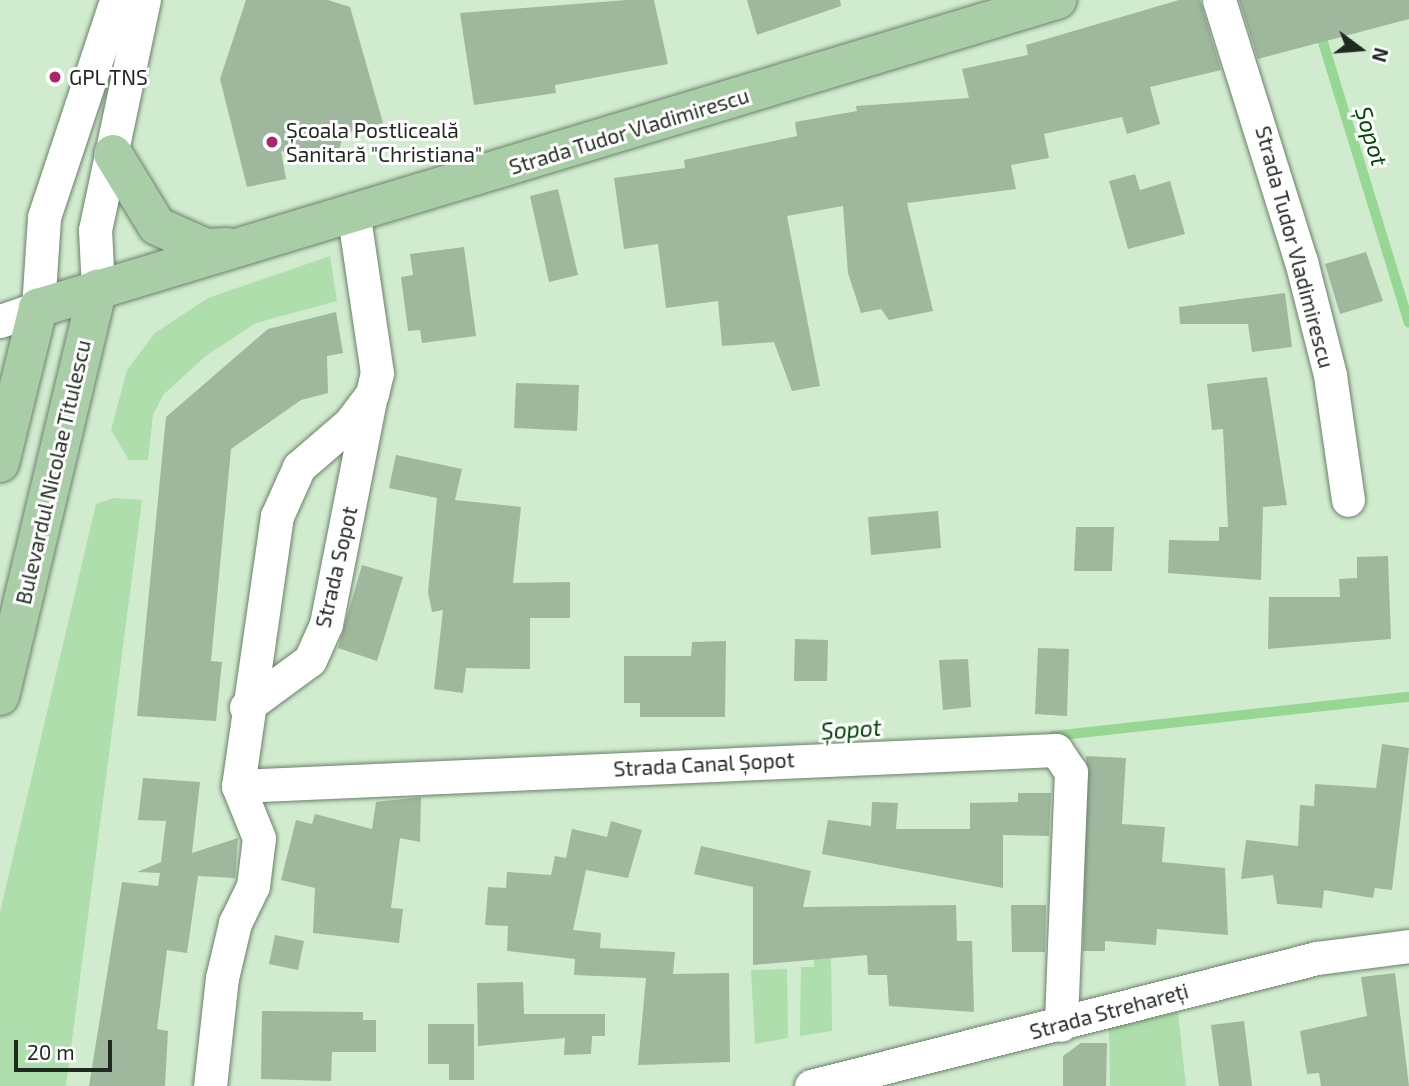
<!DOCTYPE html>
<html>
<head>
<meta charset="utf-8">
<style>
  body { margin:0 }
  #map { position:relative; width:1409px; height:1086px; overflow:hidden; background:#d1ebcf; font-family:"Exo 2",sans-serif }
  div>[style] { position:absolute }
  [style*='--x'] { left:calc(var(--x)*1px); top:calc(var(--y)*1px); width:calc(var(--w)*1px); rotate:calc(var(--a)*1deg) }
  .green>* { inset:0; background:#aedeab }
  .stream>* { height:10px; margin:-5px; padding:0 5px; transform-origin:5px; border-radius:5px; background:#97d794 }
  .building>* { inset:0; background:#9eb79d }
  .roads { filter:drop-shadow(0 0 2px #6a8169) drop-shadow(0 0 2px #6a8169) }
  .minor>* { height:33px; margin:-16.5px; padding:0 16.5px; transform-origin:16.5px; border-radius:16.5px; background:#fff }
  .major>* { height:38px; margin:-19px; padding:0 19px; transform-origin:19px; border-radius:19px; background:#a9cda7 }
  .dots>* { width:19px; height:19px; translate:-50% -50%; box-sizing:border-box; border:4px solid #fff; border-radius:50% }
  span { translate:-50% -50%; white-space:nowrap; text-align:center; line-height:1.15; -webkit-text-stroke:6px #fff; paint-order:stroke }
  .poi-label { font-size:21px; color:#1f291f }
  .left { translate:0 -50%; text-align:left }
  .street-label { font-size:21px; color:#1f291f }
  .water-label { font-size:23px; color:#004704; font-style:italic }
  .north { position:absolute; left:1325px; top:14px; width:70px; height:70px; -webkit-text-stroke:5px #fff; paint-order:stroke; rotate:106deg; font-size:19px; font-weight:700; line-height:28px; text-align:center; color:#1f291f }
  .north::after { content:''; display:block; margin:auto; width:24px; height:32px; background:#1f291f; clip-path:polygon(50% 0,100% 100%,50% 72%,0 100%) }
  .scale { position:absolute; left:14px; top:1040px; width:98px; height:32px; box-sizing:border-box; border:4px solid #1f291f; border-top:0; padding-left:9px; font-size:21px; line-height:24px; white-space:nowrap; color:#1f291f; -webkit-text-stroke:5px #fff; paint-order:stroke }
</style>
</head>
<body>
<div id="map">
  <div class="green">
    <i style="clip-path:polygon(330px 256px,337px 301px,256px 323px,207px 355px,163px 395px,153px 415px,148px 460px,129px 460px,111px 430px,127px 370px,155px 333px,208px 298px)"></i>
    <i style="clip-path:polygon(113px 498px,142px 500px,66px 1086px,0 1086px,0 912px,96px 504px)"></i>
    <i style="clip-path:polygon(814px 955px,831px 955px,832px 1031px,800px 1036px,801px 967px,814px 967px)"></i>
    <i style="clip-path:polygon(787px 969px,788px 1038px,755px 1044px,751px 970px)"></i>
    <i style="clip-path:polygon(1178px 1012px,1186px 1086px,1110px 1086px,1109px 1028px)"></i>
  </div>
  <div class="stream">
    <i style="--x:1319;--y:29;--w:307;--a:73"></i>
    <i style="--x:1053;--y:736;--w:358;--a:-6.3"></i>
  </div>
  <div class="building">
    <i style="clip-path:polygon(246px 0,328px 0,350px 7px,383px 123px,343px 134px,336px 164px,281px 151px,286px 179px,247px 187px,220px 79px)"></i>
    <i style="clip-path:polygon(627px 0,654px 0,668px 64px,555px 85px,556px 93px,474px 105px,460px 13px)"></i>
    <i style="clip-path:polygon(747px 0,840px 0,841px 6px,757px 35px)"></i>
    <i style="clip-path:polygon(1179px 0,1200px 0,1221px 70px,1150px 87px,1160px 124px,1127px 134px,1122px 117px,1044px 134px,1049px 158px,1011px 165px,1016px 189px,907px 203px,933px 311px,889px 320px,881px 309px,861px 313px,848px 273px,843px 206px,787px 216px,820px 386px,792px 391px,774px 342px,722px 346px,718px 301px,666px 308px,658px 244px,624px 249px,614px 178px,685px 168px,684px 160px,797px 136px,795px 122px,857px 111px,856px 106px,969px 98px,962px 69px,1028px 55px,1026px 45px)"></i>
    <i style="clip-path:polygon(1239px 0,1409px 0,1409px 19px,1258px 59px)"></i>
    <i style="clip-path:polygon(1135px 174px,1140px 190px,1170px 181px,1185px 234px,1128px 249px,1109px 181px)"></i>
    <i style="clip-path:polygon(558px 189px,578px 275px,549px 282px,530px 196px)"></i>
    <i style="clip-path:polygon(464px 247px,476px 336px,422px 343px,420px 330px,408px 331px,401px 277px,413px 275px,410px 254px)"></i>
    <i style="clip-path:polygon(1366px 252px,1383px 301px,1340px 314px,1325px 264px)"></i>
    <i style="clip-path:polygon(1285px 293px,1292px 347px,1252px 352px,1248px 324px,1180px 324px,1179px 307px)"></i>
    <i style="clip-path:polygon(336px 312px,343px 353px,327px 356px,328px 393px,301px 400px,231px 449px,211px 661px,222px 662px,216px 721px,137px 716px,166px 417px,268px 329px)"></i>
    <i style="clip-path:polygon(1267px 377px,1287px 505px,1263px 507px,1261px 580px,1168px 573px,1169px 540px,1219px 541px,1219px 527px,1228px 527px,1223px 429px,1212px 430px,1207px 384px)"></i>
    <i style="clip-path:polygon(516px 383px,579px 385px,577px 431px,514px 428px)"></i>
    <i style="clip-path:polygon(396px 455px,462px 469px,455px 500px,521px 507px,513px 583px,570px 582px,570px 618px,530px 618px,530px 669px,466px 668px,463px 693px,434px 689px,443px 610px,432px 612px,428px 592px,437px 498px,389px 488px)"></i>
    <i style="clip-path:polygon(938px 511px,941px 548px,871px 555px,868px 517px)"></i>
    <i style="clip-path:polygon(1076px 527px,1114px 527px,1112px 571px,1074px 571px)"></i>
    <i style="clip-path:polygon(1388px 556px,1391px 639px,1268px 649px,1269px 597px,1340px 597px,1339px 579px,1357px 578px,1357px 557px)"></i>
    <i style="clip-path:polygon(362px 565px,403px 577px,377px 661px,338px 648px)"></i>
    <i style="clip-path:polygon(795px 639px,828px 640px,827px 681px,794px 681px)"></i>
    <i style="clip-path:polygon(726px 641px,725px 717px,640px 717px,640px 703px,624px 703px,624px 656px,691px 656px,692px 642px)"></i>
    <i style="clip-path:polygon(1038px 648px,1069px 649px,1067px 716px,1035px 714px)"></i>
    <i style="clip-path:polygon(968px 659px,971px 707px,943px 710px,939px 660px)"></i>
    <i style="clip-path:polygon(1382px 744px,1409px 748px,1392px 890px,1375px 888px,1373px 898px,1324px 890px,1322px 908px,1277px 904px,1273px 875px,1241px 879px,1246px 840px,1298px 846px,1300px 805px,1314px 806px,1315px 784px,1376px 788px)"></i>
    <i style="clip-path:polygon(1086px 756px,1126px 758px,1122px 824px,1165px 827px,1162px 862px,1225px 868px,1228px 935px,1157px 929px,1156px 945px,1105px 941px,1105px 951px,1083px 951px)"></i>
    <i style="clip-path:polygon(143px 778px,200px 782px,192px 853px,238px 838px,235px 878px,198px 876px,187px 953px,167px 950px,157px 1029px,168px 1031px,165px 1086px,89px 1086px,122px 882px,158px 886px,160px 873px,137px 872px,161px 862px,166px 821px,138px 820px)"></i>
    <i style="clip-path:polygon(1018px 793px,1051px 793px,1049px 836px,1003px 835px,1003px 888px,822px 854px,828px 820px,871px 826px,872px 802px,898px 803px,896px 829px,970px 829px,970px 803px,1018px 802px)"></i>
    <i style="clip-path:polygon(421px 797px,420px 842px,400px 838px,391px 908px,403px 909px,399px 943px,313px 933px,315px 888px,281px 880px,296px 820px,312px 824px,315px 814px,372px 829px,376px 802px)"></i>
    <i style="clip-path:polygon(611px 821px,642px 830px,628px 878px,586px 870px,573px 930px,601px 933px,600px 948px,675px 952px,673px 974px,729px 973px,730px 1062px,638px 1065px,646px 978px,574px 975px,575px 959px,507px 951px,508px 926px,485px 925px,488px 887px,506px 888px,507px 872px,551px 875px,555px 856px,566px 858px,572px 829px,607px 837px)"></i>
    <i style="clip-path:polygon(701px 846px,811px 871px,803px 907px,956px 905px,957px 941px,972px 941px,974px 1012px,889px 1006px,887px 975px,868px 975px,867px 955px,753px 965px,753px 887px,694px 874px)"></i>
    <i style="clip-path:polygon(1011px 905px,1046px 905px,1045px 952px,1012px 952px)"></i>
    <i style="clip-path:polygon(275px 935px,304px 941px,298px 970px,269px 964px)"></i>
    <i style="clip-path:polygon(1395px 973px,1409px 1086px,1321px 1086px,1319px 1073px,1307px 1074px,1300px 1031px,1367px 1016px,1361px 977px)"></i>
    <i style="clip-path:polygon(523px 982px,524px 1014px,605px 1014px,605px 1036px,592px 1036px,591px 1054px,564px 1055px,565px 1038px,478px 1046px,477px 983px)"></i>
    <i style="clip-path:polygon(262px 1011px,363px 1012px,363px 1020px,376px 1020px,376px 1052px,332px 1052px,331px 1081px,261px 1079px)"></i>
    <i style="clip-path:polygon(1244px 1021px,1252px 1086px,1219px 1086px,1211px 1025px)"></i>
    <i style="clip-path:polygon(428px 1024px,474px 1024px,474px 1080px,449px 1080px,449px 1064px,428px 1064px)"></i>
    <i style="clip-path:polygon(1081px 1043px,1107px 1043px,1106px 1086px,1063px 1086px,1063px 1056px)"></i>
  </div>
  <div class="roads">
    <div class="minor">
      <i style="--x:1219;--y:0;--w:274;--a:72.6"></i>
      <i style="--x:1301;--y:261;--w:118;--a:75.7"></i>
      <i style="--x:1330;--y:375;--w:126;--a:81.8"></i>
      <i style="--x:98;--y:289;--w:59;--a:-92.9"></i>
      <i style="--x:95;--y:230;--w:235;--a:-78"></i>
      <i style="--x:0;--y:321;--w:40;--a:-18.9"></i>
      <i style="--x:38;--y:308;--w:91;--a:-86.2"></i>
      <i style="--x:44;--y:217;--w:229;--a:-71.6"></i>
      <i style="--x:246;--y:707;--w:79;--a:-36.3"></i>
      <i style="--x:310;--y:660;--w:39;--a:-66"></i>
      <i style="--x:326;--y:624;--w:228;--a:-78.9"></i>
      <i style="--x:238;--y:786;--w:819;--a:-2.52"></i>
      <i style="--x:1056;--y:750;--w:27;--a:56"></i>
      <i style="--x:1071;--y:772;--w:253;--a:92.3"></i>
      <i style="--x:210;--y:1086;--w:109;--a:-83.7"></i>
      <i style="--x:222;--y:978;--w:57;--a:-76.7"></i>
      <i style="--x:235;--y:923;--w:41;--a:-64.1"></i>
      <i style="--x:253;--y:886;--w:48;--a:-82.9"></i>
      <i style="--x:259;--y:838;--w:56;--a:-112"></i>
      <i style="--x:238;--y:786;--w:273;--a:-81.8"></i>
      <i style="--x:277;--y:516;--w:54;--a:-65.8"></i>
      <i style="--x:299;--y:467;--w:67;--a:-40.8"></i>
      <i style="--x:350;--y:423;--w:36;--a:-53"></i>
      <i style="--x:372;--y:394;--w:22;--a:-77"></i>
      <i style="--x:377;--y:373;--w:165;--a:-98.4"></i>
      <i style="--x:811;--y:1086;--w:522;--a:-14.2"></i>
      <i style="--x:1317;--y:958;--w:93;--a:-7.4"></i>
    </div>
    <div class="major">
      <i style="--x:113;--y:154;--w:84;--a:58.6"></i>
      <i style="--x:157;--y:226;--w:54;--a:24.2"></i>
      <i style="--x:206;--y:248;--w:21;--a:-3"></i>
      <i style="--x:0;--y:463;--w:160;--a:-76.2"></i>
      <i style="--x:38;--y:308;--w:1065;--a:-16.82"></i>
      <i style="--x:0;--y:696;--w:419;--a:-76.5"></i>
    </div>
  </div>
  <div class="dots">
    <i style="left:55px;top:77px;background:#ab256c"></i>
    <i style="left:272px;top:142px;background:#ab256c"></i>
  </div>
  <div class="poi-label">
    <span class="left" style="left:69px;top:77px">GPL TNS</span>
    <span class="left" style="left:286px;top:142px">Școala Postliceală<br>Sanitară "Christiana"</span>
  </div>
  <div class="street-label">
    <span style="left:629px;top:131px;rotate:-17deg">Strada Tudor Vladimirescu</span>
    <span style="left:1295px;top:247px;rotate:75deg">Strada Tudor Vladimirescu</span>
    <span style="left:53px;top:472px;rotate:-77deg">Bulevardul Nicolae Titulescu</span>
    <span style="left:336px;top:567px;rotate:-77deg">Strada Sopot</span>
    <span style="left:704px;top:764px;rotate:-3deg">Strada Canal Șopot</span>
    <span style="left:1109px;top:1011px;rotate:-15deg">Strada Strehareți</span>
  </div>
  <div class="water-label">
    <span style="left:1372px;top:136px;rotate:73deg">Șopot</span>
    <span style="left:851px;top:729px;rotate:-4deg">Șopot</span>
  </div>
  <div class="north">N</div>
  <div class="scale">20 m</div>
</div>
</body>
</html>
